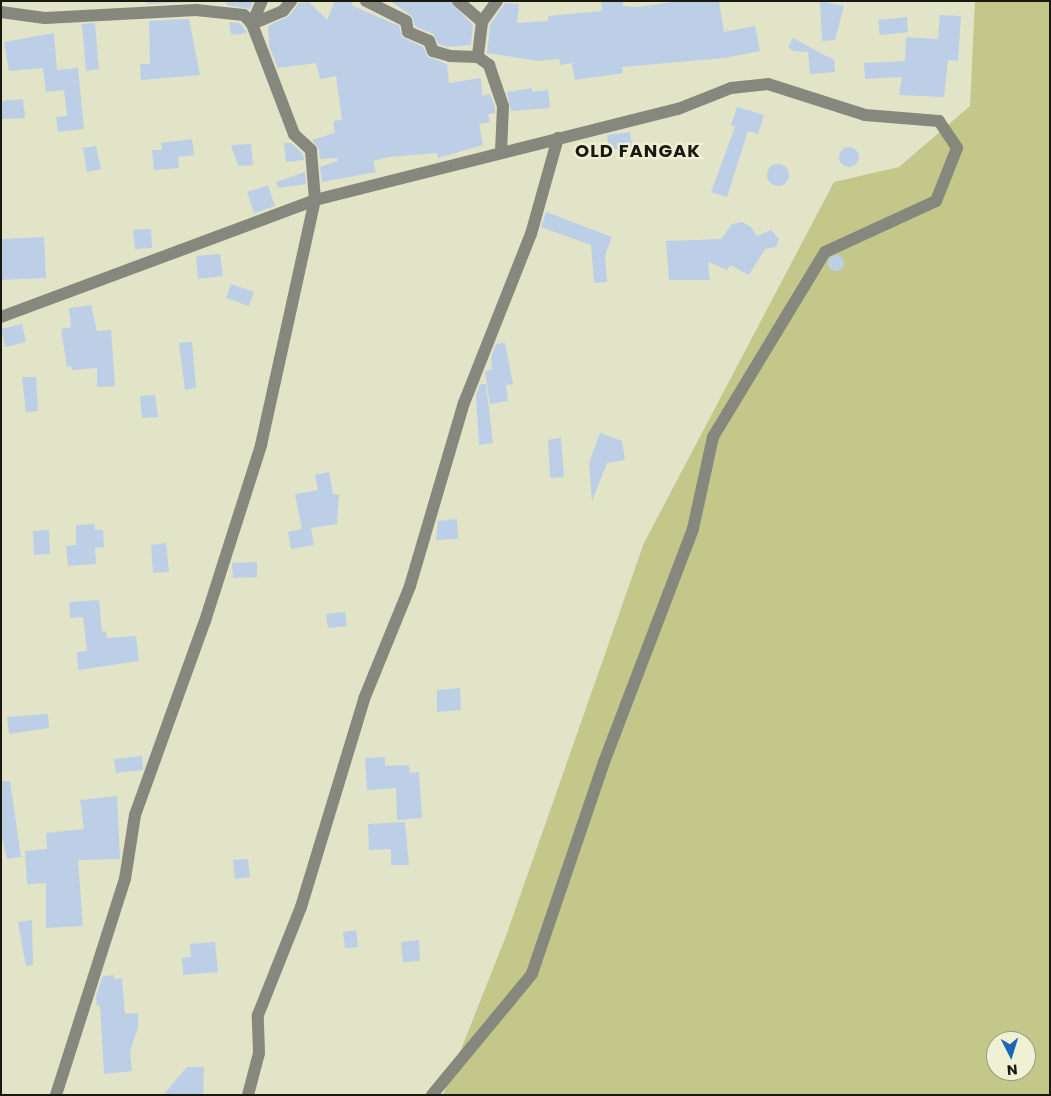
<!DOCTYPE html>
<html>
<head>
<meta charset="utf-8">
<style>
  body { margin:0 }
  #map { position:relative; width:1051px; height:1096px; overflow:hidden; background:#e2e4c7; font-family:Poppins,sans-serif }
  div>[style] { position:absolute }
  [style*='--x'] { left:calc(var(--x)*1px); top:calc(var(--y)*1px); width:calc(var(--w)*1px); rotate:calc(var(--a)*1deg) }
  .green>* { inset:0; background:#c3c78a }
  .building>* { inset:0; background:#bccfe6 }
  .round { border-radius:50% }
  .minor>* { height:12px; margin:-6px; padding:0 6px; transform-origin:6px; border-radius:6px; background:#87887d }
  span { translate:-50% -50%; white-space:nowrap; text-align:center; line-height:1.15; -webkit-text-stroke:4.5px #eff1d4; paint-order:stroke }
  .district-label { font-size:18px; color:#19190f; font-weight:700; letter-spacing:1px }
  .frame { position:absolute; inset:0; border:2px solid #19190f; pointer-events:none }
  .north { position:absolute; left:986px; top:1031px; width:50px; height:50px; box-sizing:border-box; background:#eff1d4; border:1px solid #999b85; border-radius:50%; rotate:175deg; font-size:14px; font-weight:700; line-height:20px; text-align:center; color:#19190f }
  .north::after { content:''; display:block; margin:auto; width:18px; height:22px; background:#1968b6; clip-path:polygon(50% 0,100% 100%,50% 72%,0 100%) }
</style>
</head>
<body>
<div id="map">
  <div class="green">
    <i style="clip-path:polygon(evenodd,975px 1px,1050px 1px,1050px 1095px,443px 1095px,506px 936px,644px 543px,834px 182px,899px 167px,970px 106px,975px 1px,996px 1041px,1026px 1041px,1026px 1071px,996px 1071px,996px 1041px)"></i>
  </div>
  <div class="building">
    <i style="clip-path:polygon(146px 1px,186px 1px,187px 2px,147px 4px)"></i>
    <i style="clip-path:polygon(226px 1px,253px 1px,250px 9px,227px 5px)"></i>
    <i style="clip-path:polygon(335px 1px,353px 1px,351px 5px,399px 26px,402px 37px,423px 47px,428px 57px,447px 64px,449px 83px,481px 78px,482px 96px,490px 94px,495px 107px,495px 113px,488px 114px,490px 122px,479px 124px,483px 145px,438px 158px,437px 153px,389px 157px,373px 161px,376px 172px,322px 182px,320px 167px,338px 161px,337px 158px,320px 159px,319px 149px,312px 140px,335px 133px,333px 121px,342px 120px,336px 76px,320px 79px,316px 63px,278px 68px,269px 46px,268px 26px,289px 16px,299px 3px,309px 2px,327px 20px)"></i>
    <i style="clip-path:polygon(390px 1px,450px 1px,473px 25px,471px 45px,448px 47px,439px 44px,433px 34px,415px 26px,412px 16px)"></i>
    <i style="clip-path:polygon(601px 1px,623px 1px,623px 6px,638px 7px,679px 1px,719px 1px,724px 32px,755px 26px,760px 51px,725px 58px,622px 67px,623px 73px,575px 80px,572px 63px,560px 65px,559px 59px,539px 61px,487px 53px,490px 25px,505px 3px,519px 4px,517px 23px,548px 21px,548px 16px,602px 11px)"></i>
    <i style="clip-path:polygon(820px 1px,844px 6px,835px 40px,822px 41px)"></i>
    <i style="clip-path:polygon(940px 15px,961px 16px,958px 61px,948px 60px,944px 97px,899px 95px,902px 77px,865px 79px,864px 63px,905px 61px,906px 37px,938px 39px)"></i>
    <i style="clip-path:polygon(907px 17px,908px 32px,880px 35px,878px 20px)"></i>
    <i style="clip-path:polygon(189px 19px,200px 75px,141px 80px,140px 64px,150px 64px,149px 21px)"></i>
    <i style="clip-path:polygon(229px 22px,240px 23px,247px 33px,231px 35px)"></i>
    <i style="clip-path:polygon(95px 23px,99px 69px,86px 71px,82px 24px)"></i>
    <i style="clip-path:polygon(54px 33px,57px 70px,78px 68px,84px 129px,58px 132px,56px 117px,67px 116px,64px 90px,46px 92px,43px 68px,9px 71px,4px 42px)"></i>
    <i style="clip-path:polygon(793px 38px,834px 60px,835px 72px,810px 74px,808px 52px,793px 51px,788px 47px)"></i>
    <i style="clip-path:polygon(532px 88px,532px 92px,548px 90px,550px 108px,511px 111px,507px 92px)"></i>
    <i style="clip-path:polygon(23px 99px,25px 118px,1px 119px,1px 101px)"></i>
    <i style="clip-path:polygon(737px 107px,764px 115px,758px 134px,748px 131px,727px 197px,711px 192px,735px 127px,731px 125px)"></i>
    <i style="clip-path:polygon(630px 132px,632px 147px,609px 150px,607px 135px)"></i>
    <i style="clip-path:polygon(192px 139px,194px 155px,178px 157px,179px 168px,154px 170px,152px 150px,162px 150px,161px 143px)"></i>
    <i style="clip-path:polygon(284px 143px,291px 143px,303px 154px,304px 160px,286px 162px)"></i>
    <i style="clip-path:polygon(251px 144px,253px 165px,238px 166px,231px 145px)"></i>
    <i style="clip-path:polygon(96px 146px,101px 169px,87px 172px,83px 148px)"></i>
    <i class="round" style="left:839px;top:147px;width:20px;height:20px"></i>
    <i class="round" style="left:767px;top:164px;width:22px;height:22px"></i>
    <i style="clip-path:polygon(305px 172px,306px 184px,278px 188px,276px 182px)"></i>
    <i style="clip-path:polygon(268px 185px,275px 206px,254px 213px,247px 192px)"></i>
    <i style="clip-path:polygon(546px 212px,612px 237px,605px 255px,607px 282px,594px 283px,591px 245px,541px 227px)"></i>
    <i style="clip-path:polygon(742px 222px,751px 227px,757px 236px,771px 230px,779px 239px,776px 247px,765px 249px,749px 275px,730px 265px,727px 270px,708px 262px,710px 280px,669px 280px,666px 241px,721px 239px,732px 224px)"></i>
    <i style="clip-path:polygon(151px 229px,152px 248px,135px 249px,133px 230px)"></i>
    <i style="clip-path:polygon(44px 237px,46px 278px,1px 280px,1px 239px)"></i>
    <i style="clip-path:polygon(220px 254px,223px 276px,198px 279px,196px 256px)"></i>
    <i class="round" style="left:828px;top:255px;width:16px;height:16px"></i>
    <i style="clip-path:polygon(231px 284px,254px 292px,249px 306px,226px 298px)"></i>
    <i style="clip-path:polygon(91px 305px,97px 331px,111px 330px,115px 386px,97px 387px,97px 368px,72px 370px,71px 366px,67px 367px,61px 329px,71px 327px,69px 308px)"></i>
    <i style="clip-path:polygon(22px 324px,26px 342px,5px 347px,1px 329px)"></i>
    <i style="clip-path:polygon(192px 342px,196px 388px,185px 390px,179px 343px)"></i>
    <i style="clip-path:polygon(505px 343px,513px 384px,506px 385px,508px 401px,490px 404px,485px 372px,492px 369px,491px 358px,496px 344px)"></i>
    <i style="clip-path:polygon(22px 377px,36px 377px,38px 411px,26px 412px)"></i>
    <i style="clip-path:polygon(480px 384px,486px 384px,493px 443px,479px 445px,476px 396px)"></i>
    <i style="clip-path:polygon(155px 395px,158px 417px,142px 418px,140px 396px)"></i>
    <i style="clip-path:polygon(600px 433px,622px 441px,625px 460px,607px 463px,592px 501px,589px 463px)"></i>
    <i style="clip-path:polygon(561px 438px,564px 477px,550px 478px,548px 440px)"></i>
    <i style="clip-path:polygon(329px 472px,333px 494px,339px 495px,337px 524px,311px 528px,314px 545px,291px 549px,288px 532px,302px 529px,295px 494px,318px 490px,315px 475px)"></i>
    <i style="clip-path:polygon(457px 519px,458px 539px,436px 540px,438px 521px)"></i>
    <i style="clip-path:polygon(94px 524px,95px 530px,103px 530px,104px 547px,95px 548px,96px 564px,68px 566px,66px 546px,76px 545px,76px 525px)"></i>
    <i style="clip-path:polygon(49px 530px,50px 554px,34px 555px,33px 531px)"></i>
    <i style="clip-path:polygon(166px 543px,169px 572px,153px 573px,151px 545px)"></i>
    <i style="clip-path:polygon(257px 562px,257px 577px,233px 578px,232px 563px)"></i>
    <i style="clip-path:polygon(99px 600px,102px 632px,106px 631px,107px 638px,136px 636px,139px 661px,78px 670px,77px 652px,87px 651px,83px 617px,70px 618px,69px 602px)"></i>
    <i style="clip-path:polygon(345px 612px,347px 626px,328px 628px,326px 614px)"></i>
    <i style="clip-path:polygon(460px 688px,461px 710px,437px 712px,437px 690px)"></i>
    <i style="clip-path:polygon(48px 714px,49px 728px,9px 734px,7px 717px)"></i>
    <i style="clip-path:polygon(142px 756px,143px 770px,116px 773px,114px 759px)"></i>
    <i style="clip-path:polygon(385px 757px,385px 766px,409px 765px,410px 773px,419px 772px,422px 818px,397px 820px,396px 788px,367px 790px,365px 758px)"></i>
    <i style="clip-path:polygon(1px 781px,10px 781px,21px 857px,7px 859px,1px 834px)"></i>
    <i style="clip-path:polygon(117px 796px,120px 859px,78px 860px,83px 926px,46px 928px,46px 883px,27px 884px,25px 851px,47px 849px,46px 833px,84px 829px,80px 800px)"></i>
    <i style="clip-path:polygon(405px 822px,409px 865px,391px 865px,391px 849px,369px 850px,368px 824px)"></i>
    <i style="clip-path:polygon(248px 859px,250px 877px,235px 879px,233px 860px)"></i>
    <i style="clip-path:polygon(32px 920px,33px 965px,26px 966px,18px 922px)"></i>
    <i style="clip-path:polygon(356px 930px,358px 947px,345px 948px,343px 932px)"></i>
    <i style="clip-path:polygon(419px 940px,420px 961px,403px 962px,401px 942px)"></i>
    <i style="clip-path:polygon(215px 942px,218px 972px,183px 975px,182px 958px,191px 957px,190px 944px)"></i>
    <i style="clip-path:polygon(114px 975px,114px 979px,122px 978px,125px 1014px,138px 1013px,138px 1028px,130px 1051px,132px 1071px,104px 1074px,100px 1005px,97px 1006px,96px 996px,103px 976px)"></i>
    <i style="clip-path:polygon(187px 1067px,204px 1067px,203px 1095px,163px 1095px)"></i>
  </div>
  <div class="minor">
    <i style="--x:366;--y:1;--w:45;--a:26.6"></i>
    <i style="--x:406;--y:21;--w:11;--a:80"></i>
    <i style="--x:408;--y:32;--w:23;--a:23"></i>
    <i style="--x:429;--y:41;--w:11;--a:68"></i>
    <i style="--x:433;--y:51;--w:18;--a:16"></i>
    <i style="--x:450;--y:56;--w:28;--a:2"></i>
    <i style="--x:458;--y:1;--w:32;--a:41"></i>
    <i style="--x:497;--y:1;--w:26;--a:126"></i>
    <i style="--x:482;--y:22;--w:35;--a:97"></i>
    <i style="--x:478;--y:57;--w:14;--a:36"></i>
    <i style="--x:489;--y:65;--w:43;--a:71.1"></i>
    <i style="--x:503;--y:106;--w:46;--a:92.5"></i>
    <i style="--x:1;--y:12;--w:44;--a:7.8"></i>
    <i style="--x:45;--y:18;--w:151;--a:-3"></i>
    <i style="--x:196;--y:10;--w:48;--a:5.9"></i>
    <i style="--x:244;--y:15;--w:12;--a:48"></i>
    <i style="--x:252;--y:24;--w:34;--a:-23"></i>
    <i style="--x:283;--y:11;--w:13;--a:-51"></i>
    <i style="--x:1;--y:317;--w:335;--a:-20.4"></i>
    <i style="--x:315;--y:200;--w:374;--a:-14.1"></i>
    <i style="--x:678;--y:109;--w:57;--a:-21.6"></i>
    <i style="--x:731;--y:88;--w:37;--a:-6"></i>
    <i style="--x:768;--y:84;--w:102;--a:17.7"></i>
    <i style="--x:865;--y:115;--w:74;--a:4.6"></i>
    <i style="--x:939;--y:121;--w:32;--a:56"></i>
    <i style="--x:957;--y:148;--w:57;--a:111.6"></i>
    <i style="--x:936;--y:201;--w:122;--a:155.3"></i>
    <i style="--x:825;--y:252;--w:216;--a:121.2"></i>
    <i style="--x:713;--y:437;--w:94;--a:102.3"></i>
    <i style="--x:693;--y:529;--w:249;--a:110.9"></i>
    <i style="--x:604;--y:762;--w:224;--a:108.8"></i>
    <i style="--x:532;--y:974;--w:157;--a:129.6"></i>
    <i style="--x:56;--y:1095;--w:227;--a:-72.3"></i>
    <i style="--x:125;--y:879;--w:65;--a:-81.1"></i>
    <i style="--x:135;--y:815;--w:206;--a:-70.2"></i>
    <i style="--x:205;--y:621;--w:185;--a:-72.3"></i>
    <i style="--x:261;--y:445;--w:251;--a:-77.6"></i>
    <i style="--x:315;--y:200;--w:50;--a:-94.6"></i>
    <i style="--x:311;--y:150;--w:23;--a:-137"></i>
    <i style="--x:294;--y:134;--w:118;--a:-110.9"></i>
    <i style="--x:252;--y:24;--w:25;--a:-67"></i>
    <i style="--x:248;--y:1095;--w:43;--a:-75.3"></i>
    <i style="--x:259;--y:1053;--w:38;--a:-92"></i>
    <i style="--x:258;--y:1015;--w:116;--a:-68.3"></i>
    <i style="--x:301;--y:907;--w:217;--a:-73.1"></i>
    <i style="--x:364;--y:699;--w:122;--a:-67.8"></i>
    <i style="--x:410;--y:586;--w:191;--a:-73.6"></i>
    <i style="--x:464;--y:403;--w:182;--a:-68.4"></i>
    <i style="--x:531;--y:234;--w:100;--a:-74.3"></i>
  </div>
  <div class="district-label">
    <span style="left:638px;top:151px">OLD FANGAK</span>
  </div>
  <div class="frame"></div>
  <div class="north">N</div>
</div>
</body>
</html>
